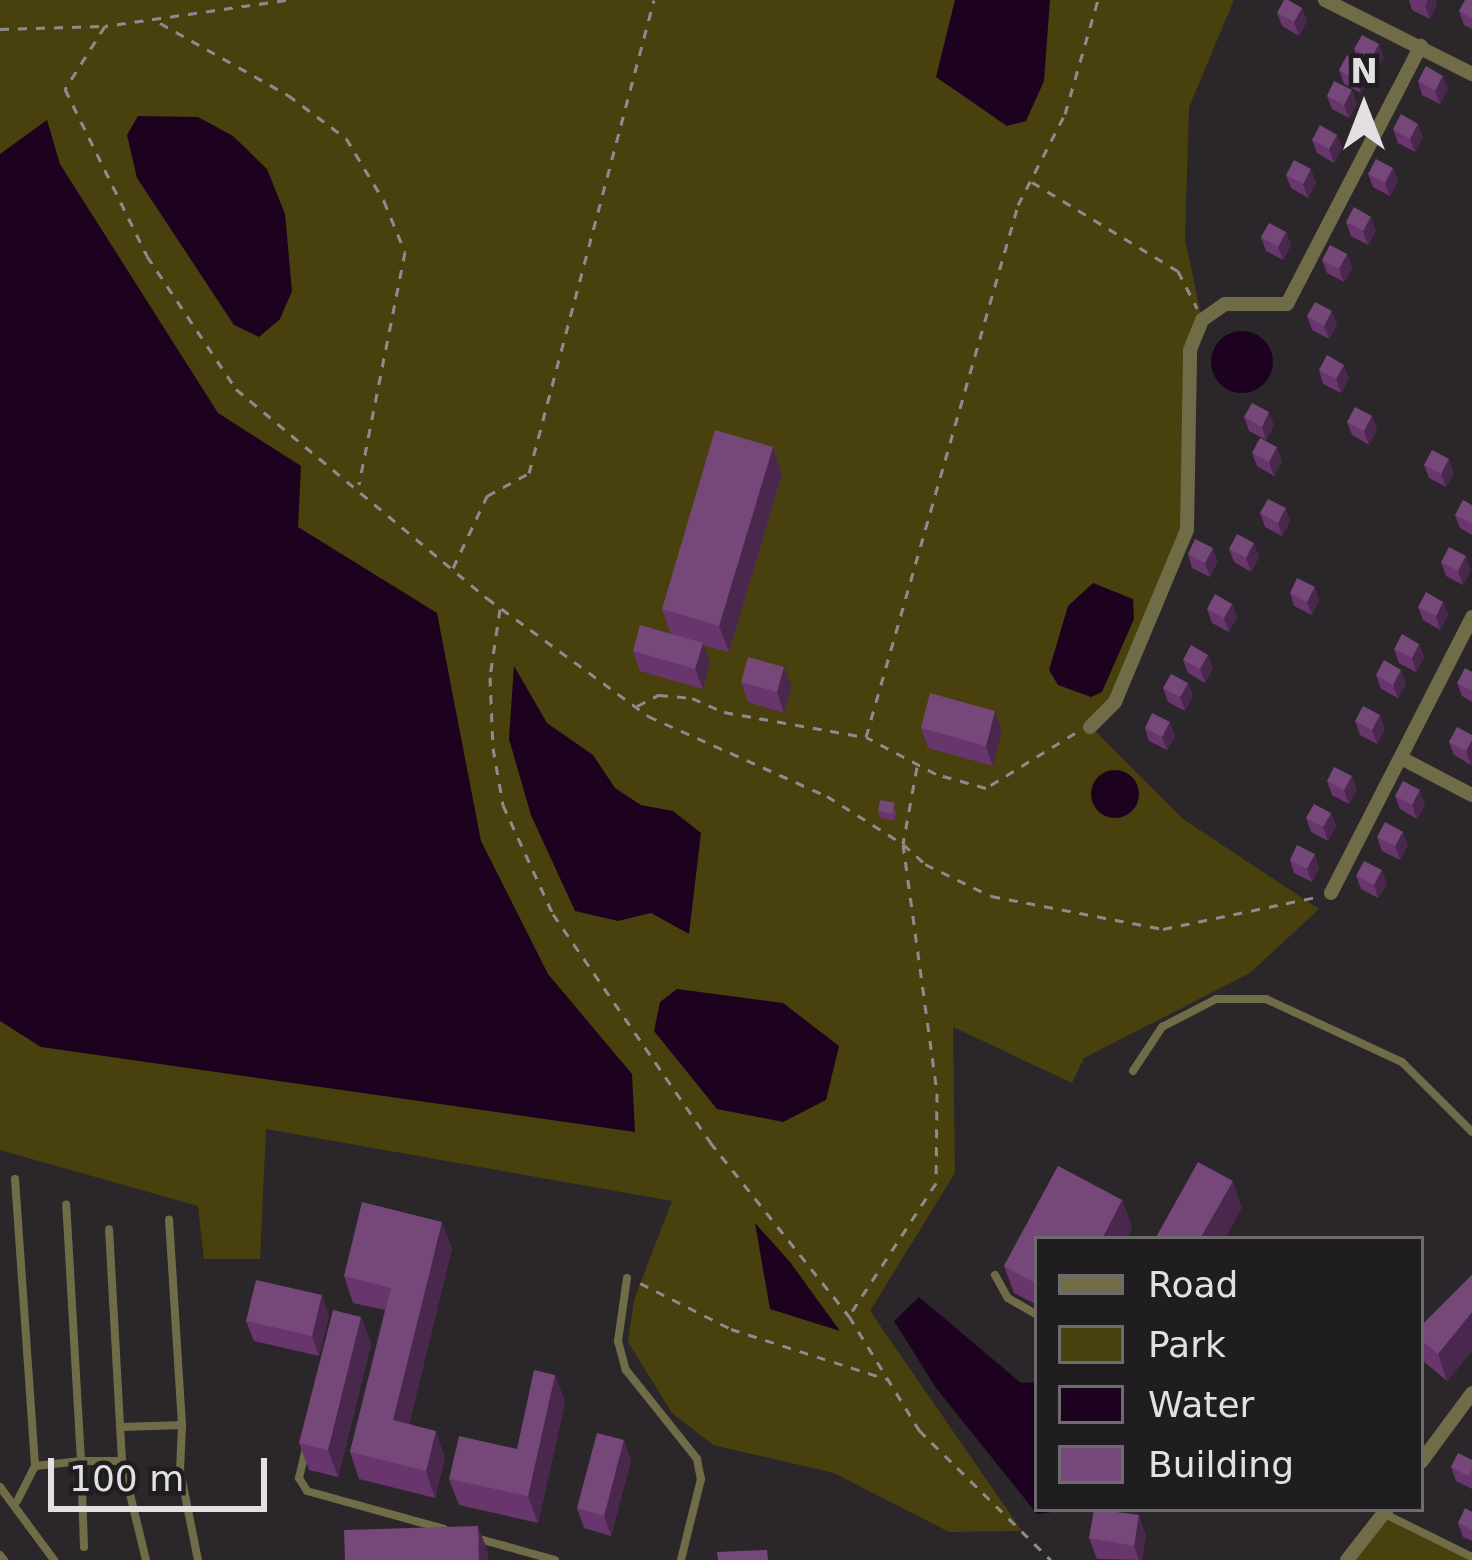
<!DOCTYPE html>
<html>
<head>
<meta charset="utf-8">
<style>
  body { margin:0 }
  #map { position:relative; width:1472px; height:1560px; overflow:hidden; background:#2a262a; font-family:"DejaVu Sans",sans-serif }
  div>[style] { position:absolute }
  [style*='--x'] { left:calc(var(--x)*1px); top:calc(var(--y)*1px); width:calc(var(--w)*1px); rotate:calc(var(--a)*1deg) }
  .green>* { inset:0; background:#48410d }
  .water>* { inset:0; background:#1c021f }
  .round { border-radius:50% }
  .path>* { height:3px; margin-top:-1.5px; transform-origin:0; background:repeating-linear-gradient(90deg,#8e8b8e 0 9px,transparent 0 18px) }
  .lane>* { height:8px; margin:-4px; padding:0 4px; transform-origin:4px; border-radius:4px; background:#716c48 }
  .street>* { height:14px; margin:-7px; padding:0 7px; transform-origin:7px; border-radius:7px; background:#716c48 }
  .wall>* { inset:0; background:#69356d }
  .shaded-wall>* { inset:0; background:#4a274d }
  .building>* { inset:0; background:#764779 }
  span { translate:-50% -50%; white-space:nowrap; text-align:center; line-height:1.15; -webkit-text-stroke:9px #201d20; paint-order:stroke }
  .legend { position:absolute; left:1034px; top:1236px; width:390px; height:276px; box-sizing:border-box; background:#201d20; border:3px solid #6e6b6e; margin:0; padding:15px 21px; list-style:none; font-size:36px; color:#e2e0e2 }
  .legend li { display:flex; align-items:center; gap:24px; height:60px }
  .legend b { width:60px; border:3px solid #6e6b6e }
  .north { position:absolute; left:1304px; top:48px; width:120px; height:120px; -webkit-text-stroke:9px #201d20; paint-order:stroke; rotate:0deg; font-size:33px; font-weight:700; line-height:48px; text-align:center; color:#e2e0e2 }
  .north::after { content:''; display:block; margin:auto; width:42px; height:54px; background:#e2e0e2; clip-path:polygon(50% 0,100% 100%,50% 72%,0 100%) }
  .scale { position:absolute; left:48px; top:1458px; width:219px; height:54px; box-sizing:border-box; border:6px solid #e2e0e2; border-top:0; padding-left:15px; font-size:36px; line-height:42px; white-space:nowrap; color:#e2e0e2; -webkit-text-stroke:9px #201d20; paint-order:stroke }
</style>
</head>
<body>
<div id="map">
  <div class="green">
    <i style="clip-path:polygon(0 0,1234px 0,1189px 107px,1185px 239px,1202px 320px,1190px 350px,1187px 530px,1115px 702px,1091px 727px,1183px 819px,1319px 909px,1250px 973px,1084px 1058px,1072px 1083px,953px 1027px,955px 1173px,870px 1311px,1022px 1531px,949px 1532px,834px 1473px,713px 1445px,672px 1413px,628px 1342px,634px 1300px,672px 1201px,266px 1129px,260px 1259px,204px 1259px,198px 1206px,0 1150px)"></i>
    <i style="clip-path:polygon(1383px 1514px,1472px 1560px,1347px 1560px)"></i>
  </div>
  <div class="water">
    <i style="clip-path:polygon(955px 0,1050px 0,1044px 81px,1026px 121px,1007px 126px,936px 77px)"></i>
    <i style="clip-path:polygon(138px 116px,198px 117px,233px 136px,267px 169px,285px 214px,292px 291px,280px 319px,259px 337px,234px 325px,137px 178px,127px 135px)"></i>
    <i style="clip-path:polygon(47px 120px,60px 164px,218px 413px,301px 466px,298px 527px,437px 613px,481px 841px,548px 974px,632px 1074px,635px 1132px,41px 1047px,0 1021px,0 154px)"></i>
    <i class="round" style="left:1211px;top:331px;width:62px;height:62px"></i>
    <i style="clip-path:polygon(1093px 583px,1133px 599px,1134px 619px,1102px 692px,1091px 697px,1058px 685px,1049px 670px,1068px 606px)"></i>
    <i style="clip-path:polygon(514px 666px,547px 723px,593px 755px,615px 788px,641px 805px,673px 811px,701px 833px,689px 934px,651px 913px,618px 921px,575px 911px,531px 815px,509px 739px)"></i>
    <i class="round" style="left:1091px;top:770px;width:48px;height:48px"></i>
    <i style="clip-path:polygon(677px 989px,783px 1003px,839px 1046px,826px 1100px,783px 1122px,717px 1109px,654px 1031px,660px 1002px)"></i>
    <i style="clip-path:polygon(755px 1223px,790px 1262px,840px 1331px,770px 1309px)"></i>
    <i style="clip-path:polygon(919px 1297px,1021px 1383px,1037px 1382px,1037px 1509px,1075px 1509px,1037px 1514px,936px 1388px,894px 1321px)"></i>
  </div>
  <div class="path">
    <i style="--x:286;--y:0;--w:183;--a:171.8"></i>
    <i style="--x:105;--y:26;--w:75;--a:122.4"></i>
    <i style="--x:65;--y:89;--w:186;--a:63.8"></i>
    <i style="--x:147;--y:256;--w:160;--a:56.2"></i>
    <i style="--x:236;--y:389;--w:327;--a:39.8"></i>
    <i style="--x:487;--y:598;--w:200;--a:36.2"></i>
    <i style="--x:648;--y:716;--w:196;--a:24.1"></i>
    <i style="--x:827;--y:796;--w:90;--a:32.3"></i>
    <i style="--x:903;--y:844;--w:251;--a:82.2"></i>
    <i style="--x:937;--y:1093;--w:90;--a:90.6"></i>
    <i style="--x:936;--y:1183;--w:159;--a:123.2"></i>
    <i style="--x:160;--y:23;--w:147;--a:29.4"></i>
    <i style="--x:288;--y:95;--w:72;--a:36.6"></i>
    <i style="--x:346;--y:138;--w:74;--a:58.9"></i>
    <i style="--x:384;--y:201;--w:55;--a:67.6"></i>
    <i style="--x:405;--y:252;--w:237;--a:101.2"></i>
    <i style="--x:0;--y:29;--w:103;--a:-1.7"></i>
    <i style="--x:1032;--y:182;--w:171;--a:31.4"></i>
    <i style="--x:1178;--y:271;--w:42;--a:62.8"></i>
    <i style="--x:453;--y:568;--w:80;--a:-64.7"></i>
    <i style="--x:487;--y:496;--w:48;--a:-28.7"></i>
    <i style="--x:529;--y:473;--w:489;--a:-75.2"></i>
    <i style="--x:500;--y:609;--w:69;--a:98.4"></i>
    <i style="--x:490;--y:677;--w:71;--a:87.6"></i>
    <i style="--x:493;--y:748;--w:58;--a:80"></i>
    <i style="--x:503;--y:805;--w:120;--a:65.4"></i>
    <i style="--x:553;--y:914;--w:277;--a:55.4"></i>
    <i style="--x:710;--y:1142;--w:223;--a:51.4"></i>
    <i style="--x:849;--y:1316;--w:134;--a:58.4"></i>
    <i style="--x:919;--y:1430;--w:185;--a:44.6"></i>
    <i style="--x:637;--y:706;--w:25;--a:-27"></i>
    <i style="--x:659;--y:695;--w:33;--a:5"></i>
    <i style="--x:692;--y:698;--w:35;--a:24"></i>
    <i style="--x:724;--y:712;--w:143;--a:10.1"></i>
    <i style="--x:1075;--y:733;--w:105;--a:148.3"></i>
    <i style="--x:986;--y:788;--w:52;--a:-164.4"></i>
    <i style="--x:936;--y:774;--w:79;--a:-152.1"></i>
    <i style="--x:866;--y:737;--w:553;--a:-74.05"></i>
    <i style="--x:1018;--y:205;--w:102;--a:-62.7"></i>
    <i style="--x:1065;--y:114;--w:119;--a:-73.9"></i>
    <i style="--x:917;--y:767;--w:78;--a:100.3"></i>
    <i style="--x:903;--y:844;--w:30;--a:42"></i>
    <i style="--x:925;--y:864;--w:73;--a:25.9"></i>
    <i style="--x:991;--y:896;--w:175;--a:10.9"></i>
    <i style="--x:1163;--y:929;--w:156;--a:-11.8"></i>
    <i style="--x:640;--y:1283;--w:102;--a:26.8"></i>
    <i style="--x:731;--y:1329;--w:164;--a:17.8"></i>
  </div>
  <div class="lane">
    <i style="--x:1133;--y:1071;--w:53;--a:-56.6"></i>
    <i style="--x:1162;--y:1027;--w:61;--a:-27.4"></i>
    <i style="--x:1216;--y:999;--w:50;--a:0"></i>
    <i style="--x:1266;--y:999;--w:150;--a:24.9"></i>
    <i style="--x:1402;--y:1062;--w:99;--a:45"></i>
    <i style="--x:15;--y:1179;--w:288;--a:86"></i>
    <i style="--x:35;--y:1466;--w:39;--a:117"></i>
    <i style="--x:995;--y:1275;--w:26;--a:61"></i>
    <i style="--x:1008;--y:1298;--w:34;--a:30"></i>
    <i style="--x:627;--y:1278;--w:64;--a:98.1"></i>
    <i style="--x:618;--y:1341;--w:30;--a:75"></i>
    <i style="--x:626;--y:1370;--w:114;--a:51.4"></i>
    <i style="--x:697;--y:1459;--w:20;--a:79"></i>
    <i style="--x:701;--y:1479;--w:83;--a:103.9"></i>
    <i style="--x:182;--y:1425;--w:45;--a:92.5"></i>
    <i style="--x:180;--y:1470;--w:92;--a:78.7"></i>
    <i style="--x:122;--y:1427;--w:60;--a:-1.9"></i>
    <i style="--x:182;--y:1425;--w:206;--a:-93.6"></i>
    <i style="--x:306;--y:1448;--w:31;--a:103"></i>
    <i style="--x:299;--y:1478;--w:15;--a:58"></i>
    <i style="--x:307;--y:1491;--w:142;--a:15.5"></i>
    <i style="--x:122;--y:1461;--w:102;--a:76.4"></i>
    <i style="--x:35;--y:1466;--w:46;--a:-6.2"></i>
    <i style="--x:81;--y:1461;--w:257;--a:-93.3"></i>
    <i style="--x:0;--y:1487;--w:91;--a:53.5"></i>
    <i style="--x:1385;--y:1514;--w:97;--a:26.3"></i>
    <i style="--x:476;--y:1538;--w:82;--a:15.6"></i>
    <i style="--x:84;--y:1547;--w:86;--a:-92"></i>
    <i style="--x:81;--y:1461;--w:41;--a:0"></i>
    <i style="--x:122;--y:1461;--w:232;--a:-93.2"></i>
    <i style="--x:0;--y:1555;--w:6;--a:51"></i>
  </div>
  <div class="street">
    <i style="--x:1325;--y:0;--w:165;--a:26.7"></i>
    <i style="--x:1090;--y:727;--w:35;--a:-45"></i>
    <i style="--x:1115;--y:702;--w:186;--a:-67.3"></i>
    <i style="--x:1187;--y:530;--w:180;--a:-89"></i>
    <i style="--x:1190;--y:350;--w:32;--a:-68"></i>
    <i style="--x:1202;--y:320;--w:28;--a:-35"></i>
    <i style="--x:1225;--y:304;--w:62;--a:0"></i>
    <i style="--x:1287;--y:304;--w:291;--a:-62.6"></i>
    <i style="--x:1403;--y:759;--w:78;--a:27.6"></i>
    <i style="--x:1331;--y:893;--w:310;--a:-62.9"></i>
    <i style="--x:1421;--y:1462;--w:86;--a:-53.5"></i>
    <i style="--x:1347;--y:1560;--w:65;--a:-51.9"></i>
  </div>
  <div class="wall">
    <i style="clip-path:polygon(1409px 0,1436px 0,1437px 4px,1430px 19px,1412px 10px)"></i>
    <i style="clip-path:polygon(1472px 0,1472px 29px,1464px 25px,1459px 11px)"></i>
    <i style="clip-path:polygon(1302px 8px,1307px 21px,1299px 36px,1282px 26px,1277px 13px)"></i>
    <i style="clip-path:polygon(1354px 49px,1384px 57px,1376px 72px,1364px 66px,1369px 78px,1361px 93px,1344px 84px,1339px 70px,1359px 62px)"></i>
    <i style="clip-path:polygon(1418px 81px,1448px 89px,1440px 104px,1422px 95px)"></i>
    <i style="clip-path:polygon(1327px 96px,1357px 104px,1349px 118px,1332px 109px)"></i>
    <i style="clip-path:polygon(1393px 129px,1423px 137px,1415px 152px,1398px 143px)"></i>
    <i style="clip-path:polygon(1337px 135px,1342px 148px,1334px 163px,1317px 153px,1312px 140px)"></i>
    <i style="clip-path:polygon(1393px 168px,1398px 181px,1390px 196px,1373px 187px,1368px 174px)"></i>
    <i style="clip-path:polygon(1286px 175px,1316px 183px,1308px 198px,1291px 188px)"></i>
    <i style="clip-path:polygon(1346px 222px,1376px 230px,1368px 245px,1351px 236px)"></i>
    <i style="clip-path:polygon(1286px 232px,1291px 245px,1283px 260px,1266px 251px,1261px 237px)"></i>
    <i style="clip-path:polygon(1347px 254px,1352px 268px,1344px 282px,1327px 273px,1322px 260px)"></i>
    <i style="clip-path:polygon(1307px 316px,1337px 325px,1329px 339px,1312px 330px)"></i>
    <i style="clip-path:polygon(1319px 370px,1349px 378px,1341px 393px,1323px 384px)"></i>
    <i style="clip-path:polygon(1244px 417px,1274px 425px,1266px 440px,1249px 431px)"></i>
    <i style="clip-path:polygon(1347px 422px,1377px 430px,1369px 445px,1352px 435px)"></i>
    <i style="clip-path:polygon(773px 447px,782px 474px,729px 652px,703px 645px,710px 663px,703px 689px,640px 671px,633px 651px,671px 634px,662px 609px)"></i>
    <i style="clip-path:polygon(1252px 453px,1282px 461px,1274px 476px,1257px 466px)"></i>
    <i style="clip-path:polygon(1424px 465px,1454px 473px,1446px 487px,1429px 478px)"></i>
    <i style="clip-path:polygon(1472px 505px,1472px 535px,1460px 528px,1455px 515px)"></i>
    <i style="clip-path:polygon(1260px 513px,1290px 521px,1282px 536px,1265px 527px)"></i>
    <i style="clip-path:polygon(1213px 548px,1217px 562px,1210px 577px,1192px 568px,1188px 554px)"></i>
    <i style="clip-path:polygon(1229px 549px,1259px 557px,1251px 572px,1234px 562px)"></i>
    <i style="clip-path:polygon(1441px 562px,1471px 570px,1463px 585px,1446px 576px)"></i>
    <i style="clip-path:polygon(1290px 593px,1319px 600px,1312px 615px,1294px 606px)"></i>
    <i style="clip-path:polygon(1443px 602px,1448px 615px,1440px 630px,1423px 620px,1418px 607px)"></i>
    <i style="clip-path:polygon(1232px 604px,1237px 617px,1229px 632px,1212px 623px,1207px 609px)"></i>
    <i style="clip-path:polygon(1419px 644px,1424px 657px,1416px 672px,1399px 663px,1394px 649px)"></i>
    <i style="clip-path:polygon(1183px 660px,1213px 668px,1205px 683px,1188px 673px)"></i>
    <i style="clip-path:polygon(1472px 672px,1472px 702px,1462px 696px,1457px 683px)"></i>
    <i style="clip-path:polygon(1376px 675px,1406px 683px,1398px 698px,1381px 689px)"></i>
    <i style="clip-path:polygon(741px 682px,792px 687px,784px 713px,748px 702px)"></i>
    <i style="clip-path:polygon(1188px 683px,1193px 696px,1185px 711px,1168px 702px,1163px 688px)"></i>
    <i style="clip-path:polygon(1355px 721px,1385px 729px,1377px 744px,1360px 735px)"></i>
    <i style="clip-path:polygon(921px 728px,1002px 731px,993px 766px,928px 748px)"></i>
    <i style="clip-path:polygon(1145px 728px,1175px 736px,1167px 750px,1149px 741px)"></i>
    <i style="clip-path:polygon(1472px 735px,1472px 763px,1471px 765px,1454px 755px,1449px 742px)"></i>
    <i style="clip-path:polygon(1327px 781px,1357px 789px,1349px 804px,1332px 795px)"></i>
    <i style="clip-path:polygon(1395px 796px,1425px 804px,1417px 819px,1400px 809px)"></i>
    <i style="clip-path:polygon(897px 809px,894px 821px,880px 818px,878px 811px)"></i>
    <i style="clip-path:polygon(1331px 813px,1336px 826px,1328px 841px,1311px 832px,1306px 818px)"></i>
    <i style="clip-path:polygon(1377px 837px,1408px 845px,1400px 860px,1382px 851px)"></i>
    <i style="clip-path:polygon(1290px 860px,1319px 868px,1312px 882px,1294px 873px)"></i>
    <i style="clip-path:polygon(1356px 876px,1387px 884px,1378px 898px,1361px 889px)"></i>
    <i style="clip-path:polygon(1058px 1166px,1122px 1200px,1132px 1227px,1126px 1239px,1037px 1239px,1037px 1305px,1014px 1293px,1004px 1266px)"></i>
    <i style="clip-path:polygon(452px 1248px,409px 1424px,445px 1458px,435px 1498px,359px 1479px,350px 1452px,385px 1310px,353px 1303px,344px 1276px)"></i>
    <i style="clip-path:polygon(1472px 1275px,1472px 1351px,1447px 1381px,1422px 1360px,1421px 1326px)"></i>
    <i style="clip-path:polygon(329px 1315px,319px 1356px,254px 1341px,246px 1321px)"></i>
    <i style="clip-path:polygon(361px 1317px,371px 1344px,338px 1477px,309px 1470px,299px 1443px)"></i>
    <i style="clip-path:polygon(555px 1375px,565px 1402px,538px 1523px,459px 1505px,449px 1479px,517px 1449px)"></i>
    <i style="clip-path:polygon(631px 1460px,611px 1536px,584px 1528px,577px 1508px)"></i>
    <i style="clip-path:polygon(1472px 1460px,1472px 1489px,1456px 1481px,1451px 1467px)"></i>
    <i style="clip-path:polygon(1472px 1512px,1472px 1541px,1463px 1537px,1458px 1523px)"></i>
    <i style="clip-path:polygon(1146px 1535px,1142px 1560px,1097px 1559px,1089px 1538px)"></i>
  </div>
  <div class="shaded-wall">
    <i style="clip-path:polygon(1428px 0,1436px 0,1437px 4px,1430px 19px,1425px 6px)"></i>
    <i style="clip-path:polygon(1302px 8px,1307px 21px,1299px 36px,1294px 22px)"></i>
    <i style="clip-path:polygon(1379px 44px,1384px 57px,1376px 72px,1371px 59px)"></i>
    <i style="clip-path:polygon(1364px 65px,1369px 78px,1361px 93px,1356px 80px)"></i>
    <i style="clip-path:polygon(1443px 76px,1448px 89px,1440px 104px,1435px 91px)"></i>
    <i style="clip-path:polygon(1352px 90px,1357px 104px,1349px 118px,1344px 105px)"></i>
    <i style="clip-path:polygon(1418px 124px,1423px 137px,1415px 152px,1410px 139px)"></i>
    <i style="clip-path:polygon(1337px 135px,1342px 148px,1334px 163px,1329px 149px)"></i>
    <i style="clip-path:polygon(1393px 168px,1398px 181px,1390px 196px,1385px 183px)"></i>
    <i style="clip-path:polygon(1311px 169px,1316px 183px,1308px 198px,1303px 184px)"></i>
    <i style="clip-path:polygon(1371px 217px,1376px 230px,1368px 245px,1363px 231px)"></i>
    <i style="clip-path:polygon(1286px 232px,1291px 245px,1283px 260px,1278px 247px)"></i>
    <i style="clip-path:polygon(1347px 254px,1352px 268px,1344px 282px,1339px 269px)"></i>
    <i style="clip-path:polygon(1332px 311px,1337px 325px,1329px 339px,1324px 326px)"></i>
    <i style="clip-path:polygon(1344px 365px,1349px 378px,1341px 393px,1336px 379px)"></i>
    <i style="clip-path:polygon(1269px 412px,1274px 425px,1266px 440px,1262px 427px)"></i>
    <i style="clip-path:polygon(1372px 416px,1377px 430px,1369px 445px,1364px 431px)"></i>
    <i style="clip-path:polygon(773px 447px,782px 474px,729px 652px,719px 626px)"></i>
    <i style="clip-path:polygon(1277px 447px,1282px 461px,1274px 476px,1269px 462px)"></i>
    <i style="clip-path:polygon(1449px 459px,1454px 473px,1446px 487px,1441px 474px)"></i>
    <i style="clip-path:polygon(1286px 508px,1290px 521px,1282px 536px,1278px 523px)"></i>
    <i style="clip-path:polygon(1254px 543px,1259px 557px,1251px 572px,1246px 558px)"></i>
    <i style="clip-path:polygon(1213px 548px,1217px 562px,1210px 577px,1205px 563px)"></i>
    <i style="clip-path:polygon(1466px 556px,1471px 570px,1463px 585px,1458px 571px)"></i>
    <i style="clip-path:polygon(1315px 587px,1319px 600px,1312px 615px,1307px 602px)"></i>
    <i style="clip-path:polygon(1443px 602px,1448px 615px,1440px 630px,1436px 616px)"></i>
    <i style="clip-path:polygon(1232px 604px,1237px 617px,1229px 632px,1224px 618px)"></i>
    <i style="clip-path:polygon(703px 643px,710px 663px,703px 689px,695px 669px)"></i>
    <i style="clip-path:polygon(1419px 644px,1424px 657px,1416px 672px,1412px 658px)"></i>
    <i style="clip-path:polygon(1208px 655px,1213px 668px,1205px 683px,1200px 669px)"></i>
    <i style="clip-path:polygon(784px 667px,792px 687px,784px 713px,777px 692px)"></i>
    <i style="clip-path:polygon(1401px 670px,1406px 683px,1398px 698px,1393px 685px)"></i>
    <i style="clip-path:polygon(1188px 683px,1193px 696px,1185px 711px,1180px 697px)"></i>
    <i style="clip-path:polygon(995px 711px,1002px 731px,993px 766px,986px 746px)"></i>
    <i style="clip-path:polygon(1380px 715px,1385px 729px,1377px 744px,1372px 730px)"></i>
    <i style="clip-path:polygon(1170px 722px,1175px 736px,1167px 750px,1162px 737px)"></i>
    <i style="clip-path:polygon(1472px 740px,1472px 763px,1471px 765px,1466px 751px)"></i>
    <i style="clip-path:polygon(1352px 776px,1357px 789px,1349px 804px,1344px 790px)"></i>
    <i style="clip-path:polygon(1420px 790px,1425px 804px,1417px 819px,1412px 805px)"></i>
    <i style="clip-path:polygon(1331px 813px,1336px 826px,1328px 841px,1323px 827px)"></i>
    <i style="clip-path:polygon(1403px 832px,1408px 845px,1400px 860px,1395px 846px)"></i>
    <i style="clip-path:polygon(1315px 854px,1319px 868px,1312px 882px,1307px 869px)"></i>
    <i style="clip-path:polygon(1382px 870px,1387px 884px,1378px 898px,1374px 885px)"></i>
    <i style="clip-path:polygon(1233px 1181px,1242px 1208px,1225px 1239px,1200px 1239px)"></i>
    <i style="clip-path:polygon(1122px 1200px,1132px 1227px,1126px 1239px,1102px 1239px)"></i>
    <i style="clip-path:polygon(442px 1222px,452px 1248px,403px 1447px,393px 1420px)"></i>
    <i style="clip-path:polygon(322px 1295px,329px 1315px,319px 1356px,312px 1336px)"></i>
    <i style="clip-path:polygon(1472px 1312px,1472px 1351px,1447px 1381px,1438px 1354px)"></i>
    <i style="clip-path:polygon(361px 1317px,371px 1344px,338px 1477px,328px 1450px)"></i>
    <i style="clip-path:polygon(555px 1375px,565px 1402px,538px 1523px,528px 1496px)"></i>
    <i style="clip-path:polygon(436px 1431px,445px 1458px,435px 1498px,426px 1471px)"></i>
    <i style="clip-path:polygon(624px 1440px,631px 1460px,611px 1536px,604px 1516px)"></i>
    <i style="clip-path:polygon(1139px 1515px,1146px 1535px,1142px 1560px,1139px 1560px,1134px 1546px)"></i>
    <i style="clip-path:polygon(478px 1526px,488px 1552px,488px 1560px,479px 1560px)"></i>
  </div>
  <div class="building">
    <i style="clip-path:polygon(1284px 0,1288px 0,1302px 8px,1294px 22px,1277px 13px)"></i>
    <i style="clip-path:polygon(1465px 0,1472px 0,1472px 18px,1459px 11px)"></i>
    <i style="clip-path:polygon(1362px 35px,1379px 44px,1371px 59px,1354px 49px)"></i>
    <i style="clip-path:polygon(1347px 55px,1364px 65px,1356px 80px,1339px 70px)"></i>
    <i style="clip-path:polygon(1426px 66px,1443px 76px,1435px 91px,1418px 81px)"></i>
    <i style="clip-path:polygon(1334px 81px,1352px 90px,1344px 105px,1327px 96px)"></i>
    <i style="clip-path:polygon(1401px 114px,1418px 124px,1410px 139px,1393px 129px)"></i>
    <i style="clip-path:polygon(1320px 125px,1337px 135px,1329px 149px,1312px 140px)"></i>
    <i style="clip-path:polygon(1376px 159px,1393px 168px,1385px 183px,1368px 174px)"></i>
    <i style="clip-path:polygon(1294px 160px,1311px 169px,1303px 184px,1286px 175px)"></i>
    <i style="clip-path:polygon(1354px 207px,1371px 217px,1363px 231px,1346px 222px)"></i>
    <i style="clip-path:polygon(1269px 223px,1286px 232px,1278px 247px,1261px 237px)"></i>
    <i style="clip-path:polygon(1330px 245px,1347px 254px,1339px 269px,1322px 260px)"></i>
    <i style="clip-path:polygon(1315px 302px,1332px 311px,1324px 326px,1307px 316px)"></i>
    <i style="clip-path:polygon(1327px 355px,1344px 365px,1336px 379px,1319px 370px)"></i>
    <i style="clip-path:polygon(1252px 403px,1269px 412px,1262px 427px,1244px 417px)"></i>
    <i style="clip-path:polygon(1355px 407px,1372px 416px,1364px 431px,1347px 422px)"></i>
    <i style="clip-path:polygon(715px 430px,773px 447px,719px 626px,662px 609px)"></i>
    <i style="clip-path:polygon(1260px 438px,1277px 447px,1269px 462px,1252px 453px)"></i>
    <i style="clip-path:polygon(1432px 450px,1449px 459px,1441px 474px,1424px 465px)"></i>
    <i style="clip-path:polygon(1268px 499px,1286px 508px,1278px 523px,1260px 513px)"></i>
    <i style="clip-path:polygon(1463px 500px,1472px 505px,1472px 524px,1455px 515px)"></i>
    <i style="clip-path:polygon(1237px 534px,1254px 543px,1246px 558px,1229px 549px)"></i>
    <i style="clip-path:polygon(1195px 539px,1213px 548px,1205px 563px,1188px 554px)"></i>
    <i style="clip-path:polygon(1449px 547px,1466px 556px,1458px 571px,1441px 562px)"></i>
    <i style="clip-path:polygon(1297px 578px,1315px 587px,1307px 602px,1290px 593px)"></i>
    <i style="clip-path:polygon(1426px 592px,1443px 602px,1436px 616px,1418px 607px)"></i>
    <i style="clip-path:polygon(1215px 594px,1232px 604px,1224px 618px,1207px 609px)"></i>
    <i style="clip-path:polygon(640px 625px,703px 643px,695px 669px,633px 651px)"></i>
    <i style="clip-path:polygon(1402px 634px,1419px 644px,1412px 658px,1394px 649px)"></i>
    <i style="clip-path:polygon(1191px 645px,1208px 655px,1200px 669px,1183px 660px)"></i>
    <i style="clip-path:polygon(748px 657px,784px 667px,777px 692px,741px 682px)"></i>
    <i style="clip-path:polygon(1384px 660px,1401px 670px,1393px 685px,1376px 675px)"></i>
    <i style="clip-path:polygon(1465px 668px,1472px 672px,1472px 691px,1457px 683px)"></i>
    <i style="clip-path:polygon(1171px 674px,1188px 683px,1180px 697px,1163px 688px)"></i>
    <i style="clip-path:polygon(930px 693px,995px 711px,986px 746px,921px 728px)"></i>
    <i style="clip-path:polygon(1363px 706px,1380px 715px,1372px 730px,1355px 721px)"></i>
    <i style="clip-path:polygon(1152px 713px,1170px 722px,1162px 737px,1145px 728px)"></i>
    <i style="clip-path:polygon(1457px 727px,1472px 735px,1472px 740px,1466px 751px,1449px 742px)"></i>
    <i style="clip-path:polygon(1334px 767px,1352px 776px,1344px 790px,1327px 781px)"></i>
    <i style="clip-path:polygon(1403px 781px,1420px 790px,1412px 805px,1395px 796px)"></i>
    <i style="clip-path:polygon(880px 800px,895px 803px,892px 814px,878px 811px)"></i>
    <i style="clip-path:polygon(1314px 804px,1331px 813px,1323px 827px,1306px 818px)"></i>
    <i style="clip-path:polygon(1385px 822px,1403px 832px,1395px 846px,1377px 837px)"></i>
    <i style="clip-path:polygon(1297px 845px,1315px 854px,1307px 869px,1290px 860px)"></i>
    <i style="clip-path:polygon(1364px 861px,1382px 870px,1374px 885px,1356px 876px)"></i>
    <i style="clip-path:polygon(1198px 1162px,1233px 1181px,1200px 1239px,1155px 1239px)"></i>
    <i style="clip-path:polygon(1058px 1166px,1122px 1200px,1102px 1239px,1037px 1239px,1037px 1284px,1004px 1266px)"></i>
    <i style="clip-path:polygon(362px 1202px,442px 1222px,393px 1420px,436px 1431px,426px 1471px,350px 1452px,391px 1288px,344px 1276px)"></i>
    <i style="clip-path:polygon(1472px 1275px,1472px 1312px,1438px 1354px,1421px 1340px,1421px 1326px)"></i>
    <i style="clip-path:polygon(256px 1280px,322px 1295px,312px 1336px,246px 1321px)"></i>
    <i style="clip-path:polygon(333px 1310px,361px 1317px,328px 1450px,299px 1443px)"></i>
    <i style="clip-path:polygon(534px 1370px,555px 1375px,528px 1496px,449px 1479px,459px 1436px,517px 1449px)"></i>
    <i style="clip-path:polygon(597px 1433px,624px 1440px,604px 1516px,577px 1508px)"></i>
    <i style="clip-path:polygon(1458px 1453px,1472px 1460px,1472px 1469px,1468px 1476px,1451px 1467px)"></i>
    <i style="clip-path:polygon(1465px 1508px,1472px 1512px,1472px 1530px,1458px 1523px)"></i>
    <i style="clip-path:polygon(1094px 1509px,1139px 1515px,1134px 1546px,1089px 1538px)"></i>
    <i style="clip-path:polygon(478px 1526px,479px 1560px,345px 1560px,344px 1530px)"></i>
    <i style="clip-path:polygon(767px 1550px,768px 1560px,718px 1560px,717px 1552px)"></i>
  </div>
  <ul class="legend">
  <li><b style="height:15px;background:#716c48"></b>Road</li>
  <li><b style="height:33px;background:#48410d"></b>Park</li>
  <li><b style="height:33px;background:#1c021f"></b>Water</li>
  <li><b style="height:33px;background:#764779"></b>Building</li>
  </ul>
  <div class="north">N</div>
  <div class="scale">100 m</div>
</div>
</body>
</html>
